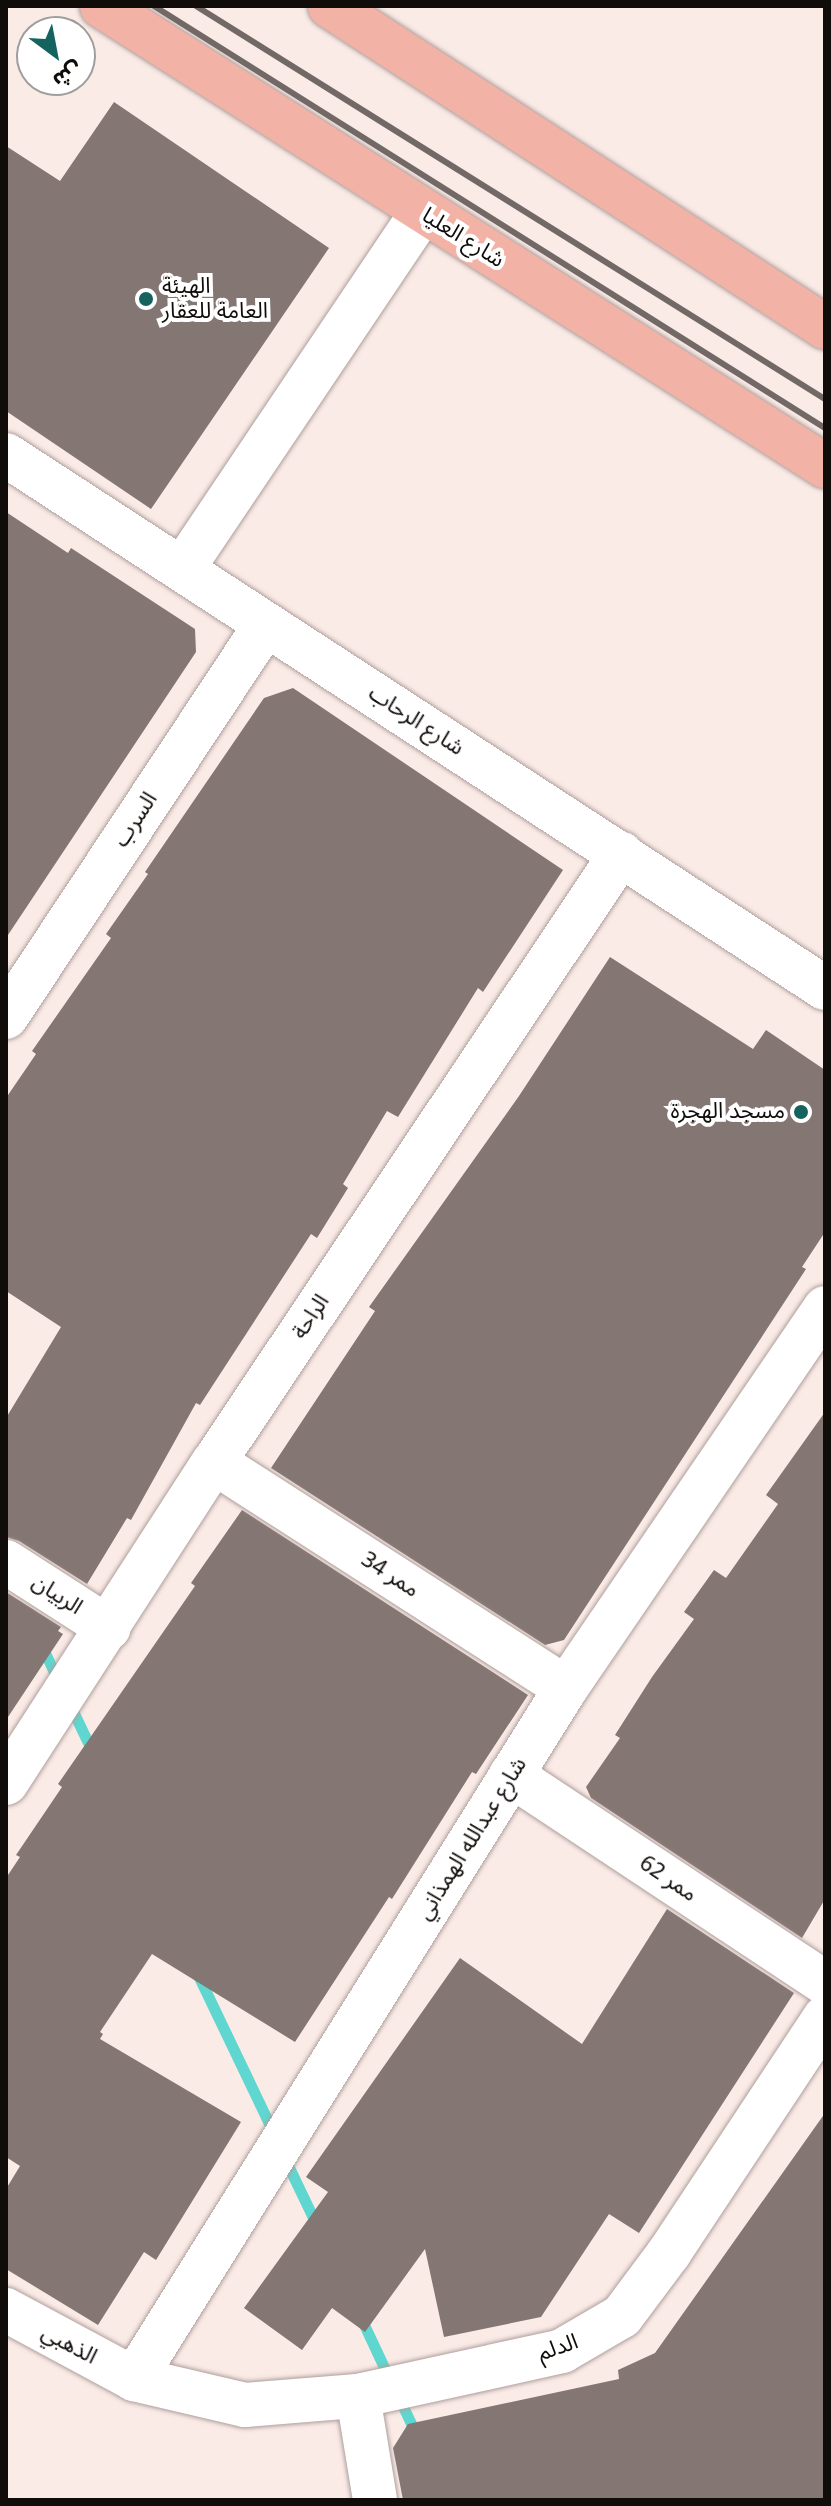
<!DOCTYPE html>
<html>
<head>
<meta charset="utf-8">
<style>
  body { margin:0 }
  #map { position:relative; width:831px; height:2506px; overflow:hidden; background:#fbebe7; font-family:Georgia,"Noto Sans Arabic",serif }
  div>[style] { position:absolute }
  [style*='--x'] { left:calc(var(--x)*1px); top:calc(var(--y)*1px); width:calc(var(--w)*1px); rotate:calc(var(--a)*1deg) }
  .stream>* { height:11px; margin:-5.5px; padding:0 5.5px; transform-origin:5.5px; border-radius:5.5px; background:#5fd7d0 }
  .building>* { inset:0; background:#847673 }
  .roads { filter:drop-shadow(0 0 2px #ae9f9c) drop-shadow(0 0 2px #ae9f9c) }
  .minor>* { height:44px; margin:-22px; padding:0 22px; transform-origin:22px; border-radius:22px; background:#fff }
  .major>* { height:44px; margin:-22px; padding:0 22px; transform-origin:22px; border-radius:22px; background:#f2b2a6 }
  .rail>* { height:6px; margin:-3px; padding:0 3px; transform-origin:3px; border-radius:3px; background:#726966 }
  .dots>* { width:22px; height:22px; translate:-50% -50%; box-sizing:border-box; border:4px solid #fff; border-radius:50% }
  span { translate:-50% -50%; white-space:nowrap; text-align:center; line-height:1.15; -webkit-text-stroke:8px #fff; paint-order:stroke }
  .street-label { font-size:22px; color:#100c0a }
  .poi-label { font-size:22px; color:#100c0a }
  .left { translate:0 -50%; text-align:left }
  .right { translate:-100% -50%; text-align:right }
  .frame { position:absolute; inset:0; border:8px solid #100c0a; pointer-events:none }
  .north { position:absolute; left:16px; top:16px; width:80px; height:80px; box-sizing:border-box; background:#fff; border:2px solid #9f9e9d; border-radius:50%; rotate:148deg; font-size:22px; font-weight:700; line-height:32px; text-align:center; color:#100c0a }
  .north::after { content:''; display:block; margin:auto; width:28px; height:36px; background:#14635f; clip-path:polygon(50% 0,100% 100%,50% 72%,0 100%) }
</style>
</head>
<body>
<div id="map">
  <div class="stream">
    <i style="--x:41;--y:1644;--w:43;--a:65.2"></i>
    <i style="--x:70;--y:1705;--w:55;--a:64.4"></i>
    <i style="--x:197;--y:1973;--w:178;--a:64.4"></i>
    <i style="--x:284;--y:2157;--w:79;--a:64.4"></i>
    <i style="--x:360;--y:2316;--w:71;--a:64.9"></i>
    <i style="--x:398;--y:2396;--w:42;--a:64.7"></i>
  </div>
  <div class="building">
    <i style="clip-path:polygon(114px 102px,329px 248px,151px 509px,6px 411px,6px 146px,60px 181px)"></i>
    <i style="clip-path:polygon(6px 512px,68px 553px,71px 548px,195px 629px,196px 652px,6px 938px)"></i>
    <i style="clip-path:polygon(293px 688px,563px 870px,483px 992px,478px 988px,398px 1117px,387px 1111px,343px 1184px,348px 1188px,317px 1238px,311px 1234px,200px 1405px,196px 1403px,131px 1520px,127px 1518px,87px 1584px,19px 1541px,6px 1537px,6px 1418px,61px 1327px,6px 1291px,6px 1098px,36px 1054px,32px 1051px,111px 938px,106px 934px,148px 874px,145px 872px,264px 698px)"></i>
    <i style="clip-path:polygon(610px 957px,753px 1049px,766px 1030px,825px 1070px,825px 1232px,802px 1267px,806px 1269px,564px 1640px,545px 1645px,271px 1468px,375px 1311px,369px 1307px,519px 1096px)"></i>
    <i style="clip-path:polygon(825px 1412px,825px 1899px,802px 1938px,591px 1798px,586px 1787px,620px 1738px,615px 1735px,652px 1677px,694px 1619px,684px 1612px,714px 1570px,726px 1578px,778px 1504px,766px 1495px)"></i>
    <i style="clip-path:polygon(242px 1510px,528px 1695px,476px 1774px,472px 1772px,392px 1899px,389px 1897px,295px 2042px,152px 1954px,100px 2032px,103px 2034px,100px 2039px,241px 2122px,156px 2260px,144px 2252px,98px 2325px,6px 2269px,6px 2189px,20px 2166px,6px 2157px,6px 1878px,20px 1857px,16px 1855px,62px 1787px,58px 1784px,195px 1586px,191px 1583px)"></i>
    <i style="clip-path:polygon(6px 1592px,61px 1627px,58px 1631px,63px 1634px,6px 1720px)"></i>
    <i style="clip-path:polygon(667px 1909px,794px 1993px,639px 2233px,609px 2214px,541px 2317px,444px 2337px,425px 2249px,365px 2332px,332px 2308px,302px 2350px,244px 2308px,328px 2192px,306px 2177px,460px 1958px,582px 2044px)"></i>
    <i style="clip-path:polygon(825px 2113px,825px 2500px,403px 2500px,393px 2448px,408px 2424px,619px 2379px,618px 2370px,655px 2353px)"></i>
  </div>
  <div class="roads">
    <div class="minor">
      <i style="--x:6;--y:455;--w:977;--a:33.06"></i>
      <i style="--x:183;--y:568;--w:429;--a:-56.1"></i>
      <i style="--x:6;--y:1017;--w:471;--a:-56.5"></i>
      <i style="--x:214;--y:1462;--w:418;--a:32.7"></i>
      <i style="--x:6;--y:1562;--w:122;--a:32.7"></i>
      <i style="--x:511;--y:1775;--w:377;--a:33.5"></i>
      <i style="--x:6;--y:1783;--w:382;--a:-57.1"></i>
      <i style="--x:214;--y:1462;--w:732;--a:-56.2"></i>
      <i style="--x:6;--y:2310;--w:145;--a:28.3"></i>
      <i style="--x:134;--y:2379;--w:114;--a:13.2"></i>
      <i style="--x:245;--y:2405;--w:113;--a:-4.6"></i>
      <i style="--x:358;--y:2396;--w:209;--a:-12.4"></i>
      <i style="--x:562;--y:2351;--w:69;--a:-30.3"></i>
      <i style="--x:622;--y:2316;--w:79;--a:-53.3"></i>
      <i style="--x:669;--y:2253;--w:283;--a:-56.5"></i>
      <i style="--x:134;--y:2379;--w:815;--a:-57.99"></i>
      <i style="--x:566;--y:1688;--w:460;--a:-55.7"></i>
      <i style="--x:358;--y:2396;--w:105;--a:80.7"></i>
    </div>
    <div class="major">
      <i style="--x:102;--y:6;--w:857;--a:32.47"></i>
      <i style="--x:330;--y:6;--w:590;--a:32.96"></i>
    </div>
  </div>
  <div class="rail">
    <i style="--x:154;--y:6;--w:793;--a:32.17"></i>
    <i style="--x:196;--y:6;--w:742;--a:32"></i>
  </div>
  <div class="dots">
    <i style="left:146px;top:299px;background:#14635f"></i>
    <i style="left:801px;top:1112px;background:#14635f"></i>
  </div>
  <div class="street-label">
    <span style="left:463px;top:238px;rotate:32deg">شارع العليا</span>
    <span style="left:416px;top:721px;rotate:33deg">شارع الرحاب</span>
    <span style="left:136px;top:820px;rotate:-57deg">السرب</span>
    <span style="left:311px;top:1317px;rotate:-56deg">الراحة</span>
    <span style="left:390px;top:1575px;rotate:33deg">ممر 34</span>
    <span style="left:57px;top:1595px;rotate:33deg">الربيان</span>
    <span style="left:472px;top:1839px;rotate:-58deg">شارع عبدالله الهمذاني</span>
    <span style="left:668px;top:1879px;rotate:34deg">ممر 62</span>
    <span style="left:69px;top:2345px;rotate:28deg">الذهبي</span>
    <span style="left:558px;top:2348px;rotate:-19deg">الدلم</span>
  </div>
  <div class="poi-label">
    <span class="left" style="left:162px;top:299px">الهيئة<br>العامة للعقار</span>
    <span class="right" style="left:785px;top:1112px">مسجد الهجرة</span>
  </div>
  <div class="frame"></div>
  <div class="north">ش</div>
</div>
</body>
</html>
